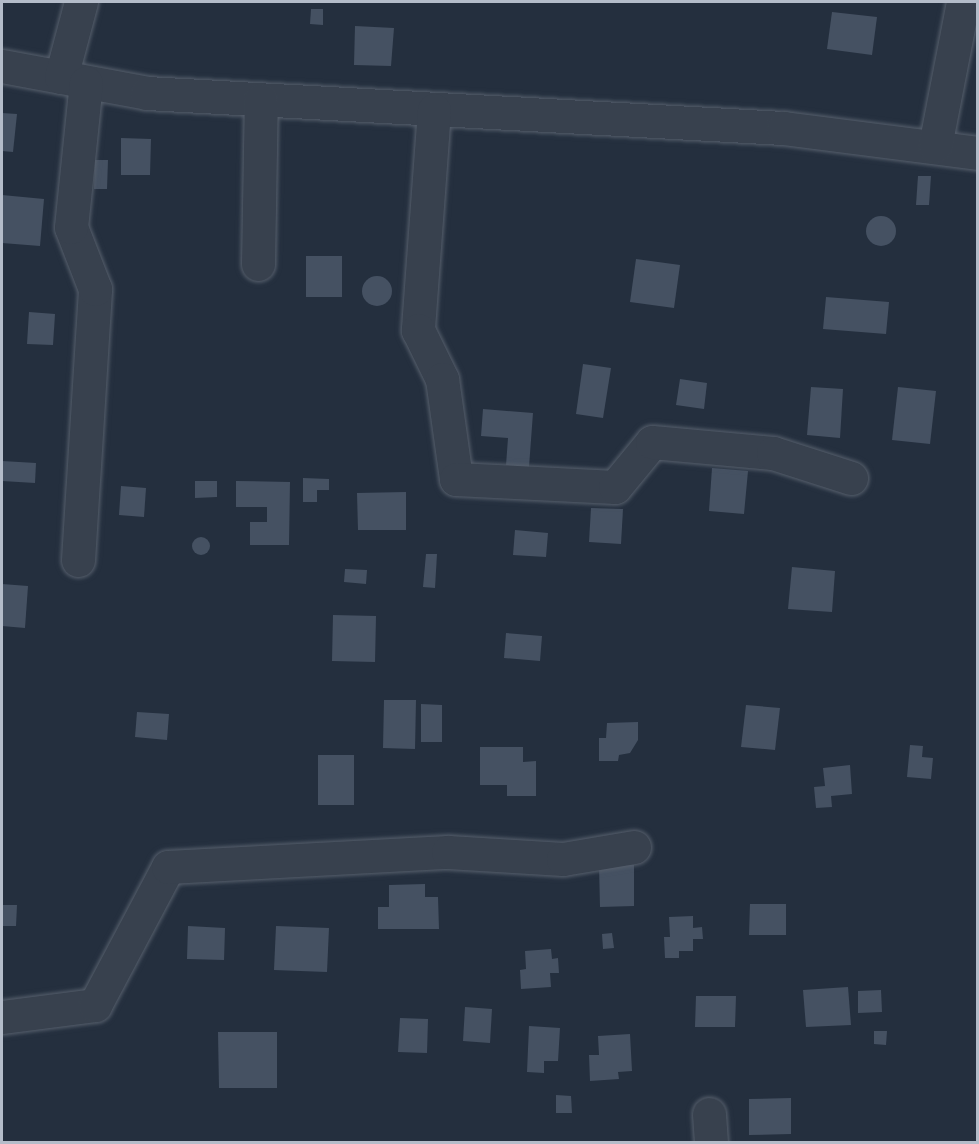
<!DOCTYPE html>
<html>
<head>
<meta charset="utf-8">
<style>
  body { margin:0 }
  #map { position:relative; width:979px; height:1144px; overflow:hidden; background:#242f3e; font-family:Signika,sans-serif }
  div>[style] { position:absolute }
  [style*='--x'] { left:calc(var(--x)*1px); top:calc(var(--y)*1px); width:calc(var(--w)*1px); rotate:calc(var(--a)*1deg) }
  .building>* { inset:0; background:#455162 }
  .round { border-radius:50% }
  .roads { filter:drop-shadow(0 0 2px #565f6c) drop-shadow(0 0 2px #565f6c) }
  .minor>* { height:33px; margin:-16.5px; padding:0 16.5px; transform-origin:16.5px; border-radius:16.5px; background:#38414e }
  span { translate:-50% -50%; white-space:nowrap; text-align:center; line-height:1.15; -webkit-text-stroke:6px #1d2633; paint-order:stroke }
  .frame { position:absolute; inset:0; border:3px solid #b4bcc9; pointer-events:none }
</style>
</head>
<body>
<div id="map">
  <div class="building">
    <i style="clip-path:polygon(311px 9px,323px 9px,323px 25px,310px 24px)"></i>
    <i style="clip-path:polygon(832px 12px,877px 17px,872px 55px,827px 49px)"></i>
    <i style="clip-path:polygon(355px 26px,394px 28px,391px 66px,354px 65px)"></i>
    <i style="clip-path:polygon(2px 113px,17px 114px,13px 152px,2px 151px)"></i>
    <i style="clip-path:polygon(121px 138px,151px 139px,150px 175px,121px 175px)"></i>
    <i style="clip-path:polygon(95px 160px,108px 160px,107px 189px,94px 189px)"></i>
    <i style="clip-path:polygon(918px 176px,931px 176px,929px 205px,916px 205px)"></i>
    <i style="clip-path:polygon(2px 195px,44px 199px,40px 246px,2px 243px)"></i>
    <i class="round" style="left:866px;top:216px;width:30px;height:30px"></i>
    <i style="clip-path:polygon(306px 256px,342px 256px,342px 297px,306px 297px)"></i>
    <i style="clip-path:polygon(636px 259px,680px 265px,674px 308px,630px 302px)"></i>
    <i class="round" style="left:362px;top:276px;width:30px;height:30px"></i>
    <i style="clip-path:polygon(826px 297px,889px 302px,886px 334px,823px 329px)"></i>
    <i style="clip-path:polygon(29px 312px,55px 314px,53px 345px,27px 344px)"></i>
    <i style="clip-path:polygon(583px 364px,611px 368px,603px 418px,576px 414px)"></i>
    <i style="clip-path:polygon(680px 379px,707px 383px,704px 409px,676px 405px)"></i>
    <i style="clip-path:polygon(811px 387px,843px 389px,840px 438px,807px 435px)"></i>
    <i style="clip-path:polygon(898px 387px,936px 391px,930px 444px,892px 440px)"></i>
    <i style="clip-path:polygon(483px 409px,533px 413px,529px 467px,506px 465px,508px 438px,481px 436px)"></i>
    <i style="clip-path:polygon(2px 461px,36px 463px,35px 483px,2px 481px)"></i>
    <i style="clip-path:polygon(712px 468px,748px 471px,744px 514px,709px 511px)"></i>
    <i style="clip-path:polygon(303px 478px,329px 479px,329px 490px,317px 490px,317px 502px,303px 502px)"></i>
    <i style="clip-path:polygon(195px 481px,217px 481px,217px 497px,195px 498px)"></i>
    <i style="clip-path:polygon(236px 481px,290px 482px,289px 545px,250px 545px,250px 522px,267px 522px,267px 507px,236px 507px)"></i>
    <i style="clip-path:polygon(121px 486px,146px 488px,144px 517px,119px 515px)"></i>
    <i style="clip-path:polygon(406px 492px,406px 530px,358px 530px,357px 493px)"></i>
    <i style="clip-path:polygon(591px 508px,623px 509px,621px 544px,589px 542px)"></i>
    <i style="clip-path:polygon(515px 530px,548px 533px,546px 557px,513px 555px)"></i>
    <i class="round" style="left:192px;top:537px;width:18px;height:18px"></i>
    <i style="clip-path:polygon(426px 554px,437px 554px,435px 588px,423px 587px)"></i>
    <i style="clip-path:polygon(792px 567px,835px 571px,832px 612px,788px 609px)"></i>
    <i style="clip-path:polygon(345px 569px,367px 570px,366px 584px,344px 582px)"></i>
    <i style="clip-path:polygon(2px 584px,28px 586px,25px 628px,2px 626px)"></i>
    <i style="clip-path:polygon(333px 615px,376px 616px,375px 662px,332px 661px)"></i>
    <i style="clip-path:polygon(506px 633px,542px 636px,540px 661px,504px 658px)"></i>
    <i style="clip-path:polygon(384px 700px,416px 700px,415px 749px,383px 748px)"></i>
    <i style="clip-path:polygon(421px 704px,442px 705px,442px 742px,421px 742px)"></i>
    <i style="clip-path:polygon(746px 705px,780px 708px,775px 750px,741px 747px)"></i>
    <i style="clip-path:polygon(137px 712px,169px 714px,167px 740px,135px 737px)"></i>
    <i style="clip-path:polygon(638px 722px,638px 740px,630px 753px,619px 755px,618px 761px,599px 761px,599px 738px,606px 738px,607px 723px)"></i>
    <i style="clip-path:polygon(910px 745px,923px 746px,922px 757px,933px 758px,931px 779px,907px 777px)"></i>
    <i style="clip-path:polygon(480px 747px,523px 747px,523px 762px,536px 761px,536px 796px,507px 796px,507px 785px,480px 785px)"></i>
    <i style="clip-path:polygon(318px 755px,354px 755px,354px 805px,318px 805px)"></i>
    <i style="clip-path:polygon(850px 765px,852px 794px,831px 796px,832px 807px,816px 808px,814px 787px,825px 786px,823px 768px)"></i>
    <i style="clip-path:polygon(599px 865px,634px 865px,634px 906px,600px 907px)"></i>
    <i style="clip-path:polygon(425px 884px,425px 897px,438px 897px,439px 929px,378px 929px,378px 907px,389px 907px,389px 885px)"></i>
    <i style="clip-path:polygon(750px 904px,786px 904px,786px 935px,749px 935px)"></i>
    <i style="clip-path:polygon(2px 905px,17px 905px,16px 926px,2px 926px)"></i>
    <i style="clip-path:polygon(693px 916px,693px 928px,702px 927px,703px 939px,693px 939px,693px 951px,679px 951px,679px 958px,665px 958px,664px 937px,670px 937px,669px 917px)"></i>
    <i style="clip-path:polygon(188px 926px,225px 928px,224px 960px,187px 959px)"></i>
    <i style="clip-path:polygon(276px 926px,329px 928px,327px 972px,274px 970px)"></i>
    <i style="clip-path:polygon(612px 933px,614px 948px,603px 949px,602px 934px)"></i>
    <i style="clip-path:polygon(551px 949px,552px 959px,558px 958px,559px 973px,550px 973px,551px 987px,521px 989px,520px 970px,526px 969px,525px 951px)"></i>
    <i style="clip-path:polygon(848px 987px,851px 1025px,806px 1027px,803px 990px)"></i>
    <i style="clip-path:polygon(881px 990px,882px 1012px,858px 1013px,858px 991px)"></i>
    <i style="clip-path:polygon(696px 996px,736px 996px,735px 1027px,695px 1027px)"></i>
    <i style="clip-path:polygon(465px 1007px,492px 1009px,490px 1043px,463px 1041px)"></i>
    <i style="clip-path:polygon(400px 1018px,428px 1019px,427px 1053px,398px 1052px)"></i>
    <i style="clip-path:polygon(529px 1026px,560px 1028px,558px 1061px,544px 1061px,544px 1073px,527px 1072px)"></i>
    <i style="clip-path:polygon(874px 1031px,887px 1031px,886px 1045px,874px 1044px)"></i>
    <i style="clip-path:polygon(218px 1032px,277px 1032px,277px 1088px,219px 1088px)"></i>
    <i style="clip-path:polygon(630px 1034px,632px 1071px,618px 1072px,619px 1079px,590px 1081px,589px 1055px,599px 1055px,598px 1036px)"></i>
    <i style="clip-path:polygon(556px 1095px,571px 1096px,572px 1113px,556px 1113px)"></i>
    <i style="clip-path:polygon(791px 1098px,791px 1134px,749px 1135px,749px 1099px)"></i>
  </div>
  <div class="roads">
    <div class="minor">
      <i style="--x:2;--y:66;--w:147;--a:10.5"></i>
      <i style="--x:147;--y:93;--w:637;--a:3.15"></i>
      <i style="--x:783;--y:128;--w:197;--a:7.3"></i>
      <i style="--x:61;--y:77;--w:78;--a:-75.1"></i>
      <i style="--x:434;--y:110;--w:221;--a:94.2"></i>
      <i style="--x:418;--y:330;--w:55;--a:63.9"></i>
      <i style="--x:442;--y:379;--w:101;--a:82"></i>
      <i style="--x:456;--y:479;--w:159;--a:2.9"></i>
      <i style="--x:615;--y:487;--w:58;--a:-50.6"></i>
      <i style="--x:652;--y:442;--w:121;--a:5.2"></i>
      <i style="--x:773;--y:453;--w:82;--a:17.8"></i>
      <i style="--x:935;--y:146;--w:147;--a:-79"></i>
      <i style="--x:258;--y:264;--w:164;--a:-89"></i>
      <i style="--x:78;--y:560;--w:272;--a:-86.4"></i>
      <i style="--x:95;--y:289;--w:66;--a:-111.2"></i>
      <i style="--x:71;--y:227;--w:145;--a:-84.1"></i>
      <i style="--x:2;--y:1017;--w:94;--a:-7.4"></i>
      <i style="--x:95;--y:1005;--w:156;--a:-62.1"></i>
      <i style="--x:168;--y:867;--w:280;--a:-3.1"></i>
      <i style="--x:448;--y:852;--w:115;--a:3.5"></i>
      <i style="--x:563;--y:859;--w:72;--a:-9.6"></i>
      <i style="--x:709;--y:1114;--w:28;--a:86"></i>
    </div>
  </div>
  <div class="frame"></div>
</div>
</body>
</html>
